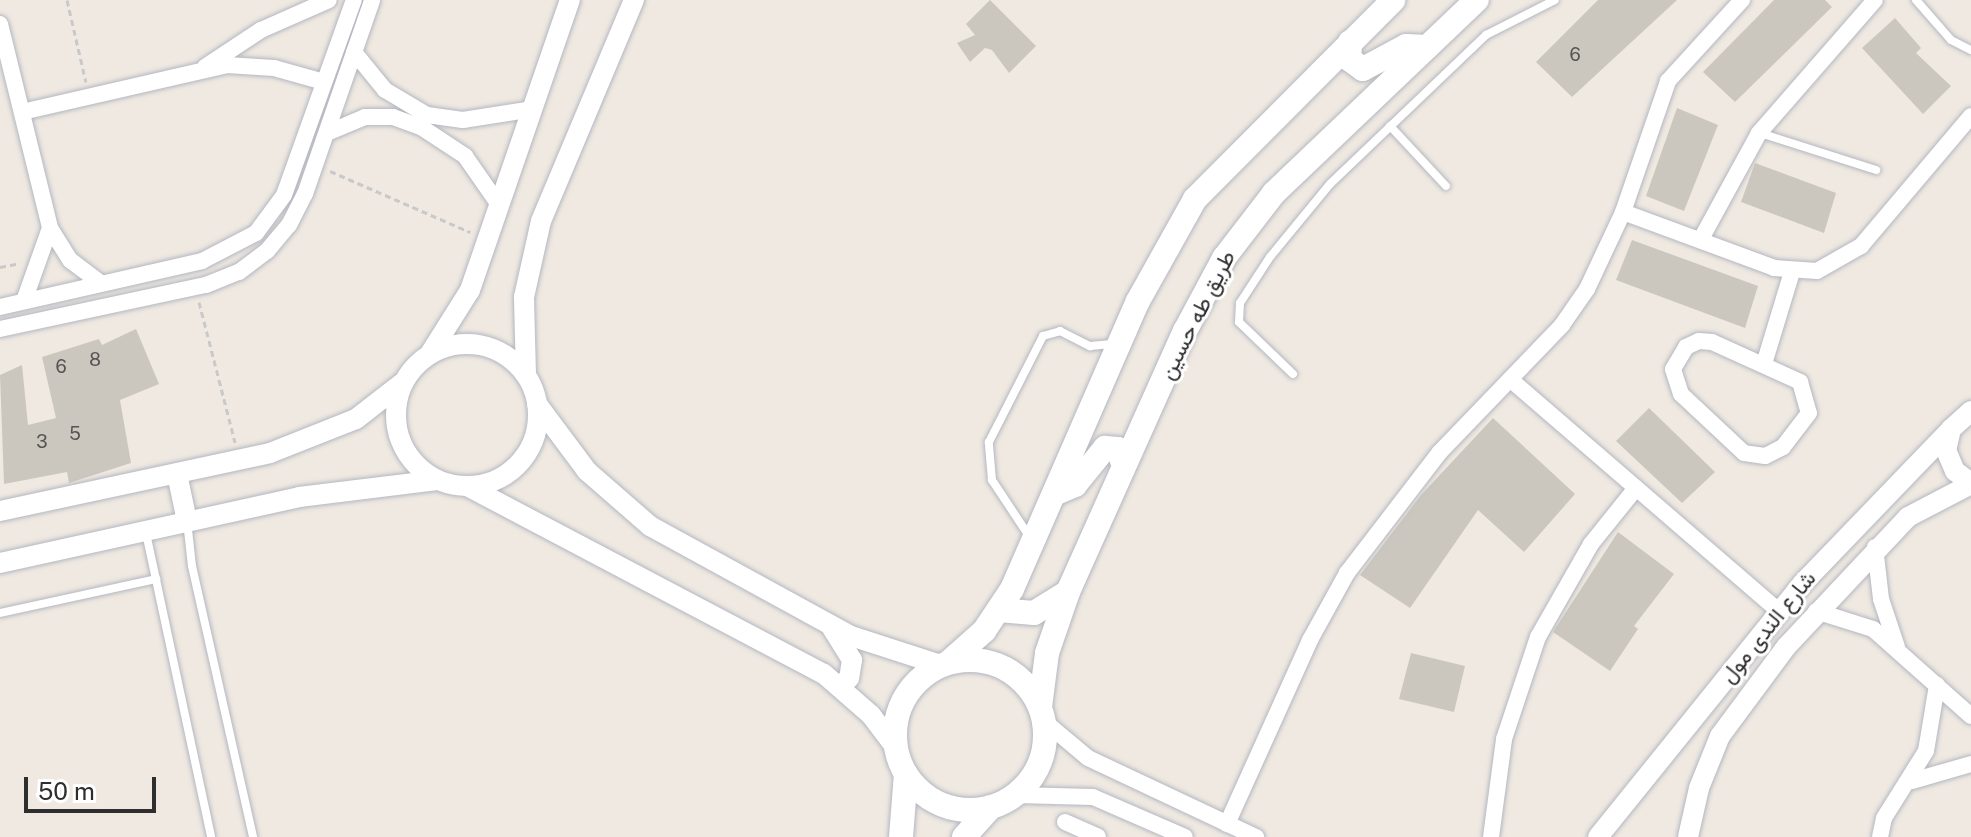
<!DOCTYPE html>
<html>
<head>
<meta charset="utf-8">
<style>
  body { margin:0 }
  #map { position:relative; width:1971px; height:837px; overflow:hidden; background:#efe9e1; font-family:"Public Sans",Vazirmatn,sans-serif }
  div>[style] { position:absolute }
  [style*='--x'] { left:calc(var(--x)*1px); top:calc(var(--y)*1px); width:calc(var(--w)*1px); rotate:calc(var(--a)*1deg) }
  .building>* { inset:0; background:#cbc7bf }
  .path>* { height:3px; margin-top:-1.5px; transform-origin:0; background:repeating-linear-gradient(90deg,#c9c9c9 0 6px,transparent 0 10px) }
  .roads { filter:drop-shadow(0 0 2px #b4b7c1) drop-shadow(0 0 2px #b4b7c1) }
  .service>* { height:8px; margin:-4px; padding:0 4px; transform-origin:4px; border-radius:4px; background:#fff }
  .minor>* { height:16px; margin:-8px; padding:0 8px; transform-origin:8px; border-radius:8px; background:#fff }
  .tertiary>* { height:20px; margin:-10px; padding:0 10px; transform-origin:10px; border-radius:10px; background:#fff }
  .tertiary>.ring { margin:-10px; padding:0; box-sizing:content-box; background:none; border:20px solid #fff; border-radius:50% }
  .secondary>* { height:24px; margin:-12px; padding:0 12px; transform-origin:12px; border-radius:12px; background:#fff }
  .secondary>.ring { margin:-12px; padding:0; box-sizing:content-box; background:none; border:24px solid #fff; border-radius:50% }
  span { translate:-50% -50%; white-space:nowrap; text-align:center; line-height:1.15; -webkit-text-stroke:6px #fff; paint-order:stroke }
  .number-label { font-size:18px; color:#555452 }
  .number-label span { -webkit-text-stroke-width:0 }
  .street-label { font-size:22px; color:#2e2e2e }
  .scale { position:absolute; left:24px; top:777px; width:132px; height:36px; box-sizing:border-box; border:4px solid #2e2e2e; border-top:0; padding-left:10px; font-size:24px; line-height:28px; white-space:nowrap; color:#2e2e2e; -webkit-text-stroke:6px #fff; paint-order:stroke }
</style>
</head>
<body>
<div id="map">
  <div class="building">
    <i style="clip-path:polygon(990px 0,1036px 46px,1009px 73px,992px 50px,985px 48px,970px 62px,957px 43px,975px 35px,966px 24px)"></i>
    <i style="clip-path:polygon(1598px 0,1677px 0,1572px 97px,1536px 62px)"></i>
    <i style="clip-path:polygon(1774px 0,1825px 0,1832px 7px,1735px 102px,1703px 72px)"></i>
    <i style="clip-path:polygon(1895px 18px,1921px 48px,1916px 53px,1951px 86px,1923px 114px,1862px 48px)"></i>
    <i style="clip-path:polygon(1677px 108px,1718px 125px,1684px 211px,1646px 196px)"></i>
    <i style="clip-path:polygon(1755px 163px,1836px 193px,1824px 233px,1741px 202px)"></i>
    <i style="clip-path:polygon(1632px 240px,1758px 286px,1745px 328px,1616px 280px)"></i>
    <i style="clip-path:polygon(136px 329px,159px 384px,120px 400px,131px 463px,69px 483px,67px 472px,4px 484px,0 375px,22px 365px,28px 425px,56px 418px,42px 357px,99px 339px,102px 345px)"></i>
    <i style="clip-path:polygon(1649px 408px,1715px 472px,1682px 503px,1616px 441px)"></i>
    <i style="clip-path:polygon(1493px 418px,1575px 494px,1524px 552px,1478px 510px,1410px 608px,1360px 575px,1421px 495px)"></i>
    <i style="clip-path:polygon(1618px 532px,1674px 574px,1634px 626px,1638px 629px,1610px 671px,1553px 632px)"></i>
    <i style="clip-path:polygon(1411px 653px,1465px 666px,1454px 712px,1399px 699px)"></i>
  </div>
  <div class="path">
    <i style="--x:67;--y:0;--w:84;--a:77"></i>
    <i style="--x:330;--y:171;--w:153;--a:23.5"></i>
    <i style="--x:0;--y:267;--w:20;--a:-11"></i>
    <i style="--x:199;--y:302;--w:145;--a:75.6"></i>
  </div>
  <div class="roads">
    <div class="service">
      <i style="--x:1916;--y:0;--w:53;--a:48.8"></i>
      <i style="--x:1951;--y:40;--w:22;--a:27"></i>
      <i style="--x:1390;--y:126;--w:82;--a:47"></i>
      <i style="--x:1760;--y:133;--w:122;--a:17.7"></i>
      <i style="--x:1293;--y:374;--w:75;--a:-136.1"></i>
      <i style="--x:1239;--y:322;--w:19;--a:-87"></i>
      <i style="--x:1240;--y:303;--w:55;--a:-56.9"></i>
      <i style="--x:1270;--y:257;--w:94;--a:-50.6"></i>
      <i style="--x:1330;--y:184;--w:216;--a:-43.7"></i>
      <i style="--x:1486;--y:35;--w:77;--a:-26.9"></i>
      <i style="--x:187;--y:521;--w:45;--a:83.7"></i>
      <i style="--x:192;--y:566;--w:278;--a:77.3"></i>
      <i style="--x:146;--y:533;--w:311;--a:77.9"></i>
      <i style="--x:1031;--y:539;--w:71;--a:-123.5"></i>
      <i style="--x:992;--y:480;--w:38;--a:-95"></i>
      <i style="--x:989;--y:442;--w:119;--a:-63"></i>
      <i style="--x:1043;--y:336;--w:18;--a:-16"></i>
      <i style="--x:1060;--y:331;--w:34;--a:27"></i>
      <i style="--x:1090;--y:346;--w:25;--a:-5"></i>
      <i style="--x:0;--y:613;--w:160;--a:-12.3"></i>
    </div>
    <div class="minor">
      <i style="--x:0;--y:24;--w:210;--a:76.2"></i>
      <i style="--x:50;--y:228;--w:38;--a:58"></i>
      <i style="--x:70;--y:260;--w:38;--a:37"></i>
      <i style="--x:354;--y:52;--w:49;--a:50.8"></i>
      <i style="--x:385;--y:90;--w:49;--a:30.8"></i>
      <i style="--x:427;--y:115;--w:36;--a:8"></i>
      <i style="--x:463;--y:120;--w:71;--a:-8.9"></i>
      <i style="--x:205;--y:67;--w:67;--a:-33.5"></i>
      <i style="--x:261;--y:30;--w:74;--a:-23.8"></i>
      <i style="--x:22;--y:112;--w:210;--a:-12.9"></i>
      <i style="--x:227;--y:65;--w:47;--a:3.7"></i>
      <i style="--x:274;--y:68;--w:52;--a:15.6"></i>
      <i style="--x:327;--y:133;--w:41;--a:-22.8"></i>
      <i style="--x:365;--y:117;--w:28;--a:0"></i>
      <i style="--x:393;--y:117;--w:30;--a:20"></i>
      <i style="--x:421;--y:127;--w:53;--a:33.4"></i>
      <i style="--x:465;--y:156;--w:60;--a:55.2"></i>
      <i style="--x:1623;--y:212;--w:161;--a:20.3"></i>
      <i style="--x:1774;--y:268;--w:43;--a:4"></i>
      <i style="--x:1817;--y:271;--w:51;--a:-29.6"></i>
      <i style="--x:1861;--y:246;--w:170;--a:-49.8"></i>
      <i style="--x:1701;--y:239;--w:121;--a:-61.3"></i>
      <i style="--x:1759;--y:133;--w:176;--a:-48.9"></i>
      <i style="--x:24;--y:301;--w:77;--a:-70.4"></i>
      <i style="--x:0;--y:307;--w:207;--a:-12.8"></i>
      <i style="--x:202;--y:261;--w:61;--a:-27.4"></i>
      <i style="--x:256;--y:233;--w:47;--a:-53.6"></i>
      <i style="--x:284;--y:195;--w:207;--a:-70.3"></i>
      <i style="--x:0;--y:329;--w:211;--a:-12.1"></i>
      <i style="--x:206;--y:285;--w:35;--a:-22"></i>
      <i style="--x:239;--y:272;--w:35;--a:-37"></i>
      <i style="--x:267;--y:251;--w:34;--a:-50"></i>
      <i style="--x:289;--y:225;--w:35;--a:-63"></i>
      <i style="--x:305;--y:194;--w:205;--a:-70.9"></i>
      <i style="--x:1699;--y:341;--w:13;--a:4"></i>
      <i style="--x:1712;--y:342;--w:97;--a:24.4"></i>
      <i style="--x:1800;--y:382;--w:32;--a:74"></i>
      <i style="--x:1809;--y:413;--w:43;--a:127.4"></i>
      <i style="--x:1783;--y:447;--w:20;--a:153"></i>
      <i style="--x:1765;--y:456;--w:21;--a:-172"></i>
      <i style="--x:1744;--y:453;--w:86;--a:-136.9"></i>
      <i style="--x:1681;--y:394;--w:26;--a:-108"></i>
      <i style="--x:1673;--y:369;--w:26;--a:-59"></i>
      <i style="--x:1686;--y:347;--w:14;--a:-25"></i>
      <i style="--x:1764;--y:364;--w:96;--a:-73.1"></i>
      <i style="--x:1511;--y:380;--w:354;--a:40.8"></i>
      <i style="--x:1875;--y:547;--w:52;--a:83.4"></i>
      <i style="--x:1881;--y:599;--w:51;--a:71.6"></i>
      <i style="--x:1816;--y:611;--w:60;--a:17.5"></i>
      <i style="--x:1873;--y:629;--w:131;--a:41.6"></i>
      <i style="--x:1044;--y:721;--w:57;--a:40.1"></i>
      <i style="--x:1088;--y:758;--w:186;--a:25.2"></i>
      <i style="--x:1912;--y:781;--w:61;--a:-16.1"></i>
      <i style="--x:1016;--y:795;--w:77;--a:1.5"></i>
      <i style="--x:1093;--y:797;--w:100;--a:23.5"></i>
      <i style="--x:1065;--y:822;--w:36;--a:24"></i>
      <i style="--x:1227;--y:824;--w:202;--a:-65.7"></i>
      <i style="--x:1310;--y:640;--w:77;--a:-61.1"></i>
      <i style="--x:1347;--y:573;--w:151;--a:-52.5"></i>
      <i style="--x:1439;--y:453;--w:178;--a:-46.1"></i>
      <i style="--x:1562;--y:325;--w:44;--a:-55.2"></i>
      <i style="--x:1587;--y:289;--w:85;--a:-64.9"></i>
      <i style="--x:1623;--y:212;--w:139;--a:-71"></i>
      <i style="--x:1668;--y:81;--w:110;--a:-47.6"></i>
      <i style="--x:1491;--y:837;--w:99;--a:-82.4"></i>
      <i style="--x:1504;--y:739;--w:108;--a:-71.6"></i>
      <i style="--x:1538;--y:637;--w:107;--a:-60.3"></i>
      <i style="--x:1591;--y:544;--w:72;--a:-51.2"></i>
      <i style="--x:1880;--y:837;--w:19;--a:-78"></i>
      <i style="--x:1884;--y:818;--w:79;--a:-57.9"></i>
      <i style="--x:1926;--y:751;--w:67;--a:-80.5"></i>
    </div>
    <div class="tertiary">
      <i class="ring" style="left:396px;top:344px;width:122px;height:122px"></i>
      <i style="--x:431;--y:352;--w:73;--a:-57.8"></i>
      <i style="--x:470;--y:290;--w:307;--a:-71"></i>
      <i style="--x:526;--y:375;--w:78;--a:-91.5"></i>
      <i style="--x:524;--y:297;--w:78;--a:-77.4"></i>
      <i style="--x:541;--y:221;--w:240;--a:-67.2"></i>
      <i style="--x:537;--y:404;--w:84;--a:53.3"></i>
      <i style="--x:587;--y:471;--w:84;--a:41.1"></i>
      <i style="--x:650;--y:526;--w:229;--a:28.7"></i>
      <i style="--x:851;--y:636;--w:95;--a:17.9"></i>
      <i style="--x:1971;--y:411;--w:27;--a:138"></i>
      <i style="--x:1951;--y:429;--w:22;--a:103"></i>
      <i style="--x:1946;--y:450;--w:23;--a:67"></i>
      <i style="--x:1955;--y:471;--w:20;--a:37"></i>
      <i style="--x:177;--y:474;--w:48;--a:78"></i>
      <i style="--x:467;--y:486;--w:403;--a:27.8"></i>
      <i style="--x:824;--y:674;--w:62;--a:41.1"></i>
      <i style="--x:871;--y:715;--w:41;--a:52.9"></i>
      <i style="--x:0;--y:511;--w:276;--a:-12.1"></i>
      <i style="--x:270;--y:453;--w:92;--a:-21.6"></i>
      <i style="--x:356;--y:419;--w:58;--a:-38"></i>
      <i style="--x:0;--y:563;--w:306;--a:-12.4"></i>
      <i style="--x:299;--y:497;--w:139;--a:-7"></i>
      <i style="--x:832;--y:628;--w:38;--a:58"></i>
      <i style="--x:852;--y:660;--w:18;--a:99"></i>
      <i style="--x:849;--y:678;--w:11;--a:135"></i>
      <i style="--x:1598;--y:837;--w:325;--a:-51.1"></i>
      <i style="--x:1802;--y:584;--w:215;--a:-46.1"></i>
      <i style="--x:1688;--y:837;--w:50;--a:-77.3"></i>
      <i style="--x:1699;--y:788;--w:56;--a:-68"></i>
      <i style="--x:1720;--y:736;--w:111;--a:-53.4"></i>
      <i style="--x:1786;--y:647;--w:178;--a:-46.8"></i>
      <i style="--x:1908;--y:517;--w:71;--a:-27.6"></i>
    </div>
    <div class="secondary">
      <i style="--x:1350;--y:42;--w:17;--a:93"></i>
      <i style="--x:1349;--y:59;--w:17;--a:36"></i>
      <i style="--x:1363;--y:69;--w:49;--a:-28.1"></i>
      <i style="--x:1406;--y:46;--w:21;--a:3"></i>
      <i style="--x:1054;--y:494;--w:23;--a:-23"></i>
      <i style="--x:1075;--y:485;--w:48;--a:-51"></i>
      <i style="--x:1105;--y:448;--w:13;--a:4"></i>
      <i style="--x:1118;--y:449;--w:18;--a:71"></i>
      <i style="--x:999;--y:610;--w:35;--a:5"></i>
      <i style="--x:1034;--y:613;--w:40;--a:-32"></i>
      <i class="ring" style="left:895px;top:660px;width:126px;height:126px"></i>
      <i style="--x:949;--y:662;--w:47;--a:-41.5"></i>
      <i style="--x:984;--y:631;--w:50;--a:-56.3"></i>
      <i style="--x:1012;--y:589;--w:314;--a:-66.4"></i>
      <i style="--x:1138;--y:301;--w:117;--a:-60.8"></i>
      <i style="--x:1195;--y:199;--w:281;--a:-45.1"></i>
      <i style="--x:1040;--y:707;--w:54;--a:-82.6"></i>
      <i style="--x:1047;--y:653;--w:65;--a:-71"></i>
      <i style="--x:1068;--y:592;--w:286;--a:-65.9"></i>
      <i style="--x:1185;--y:331;--w:83;--a:-61.9"></i>
      <i style="--x:1224;--y:258;--w:82;--a:-52.4"></i>
      <i style="--x:1274;--y:193;--w:280;--a:-43.6"></i>
      <i style="--x:901;--y:837;--w:63;--a:-85.5"></i>
      <i style="--x:964;--y:837;--w:40;--a:-48"></i>
    </div>
  </div>
  <div class="number-label">
    <span style="left:1575px;top:55px">6</span>
    <span style="left:95px;top:360px">8</span>
    <span style="left:61px;top:367px">6</span>
    <span style="left:75px;top:434px">5</span>
    <span style="left:42px;top:442px">3</span>
  </div>
  <div class="street-label">
    <span style="left:1197px;top:315px;rotate:-63deg">طريق طه حسين</span>
    <span style="left:1768px;top:627px;rotate:-51deg">شارع الندى مول</span>
  </div>
  <div class="scale">50 m</div>
</div>
</body>
</html>
